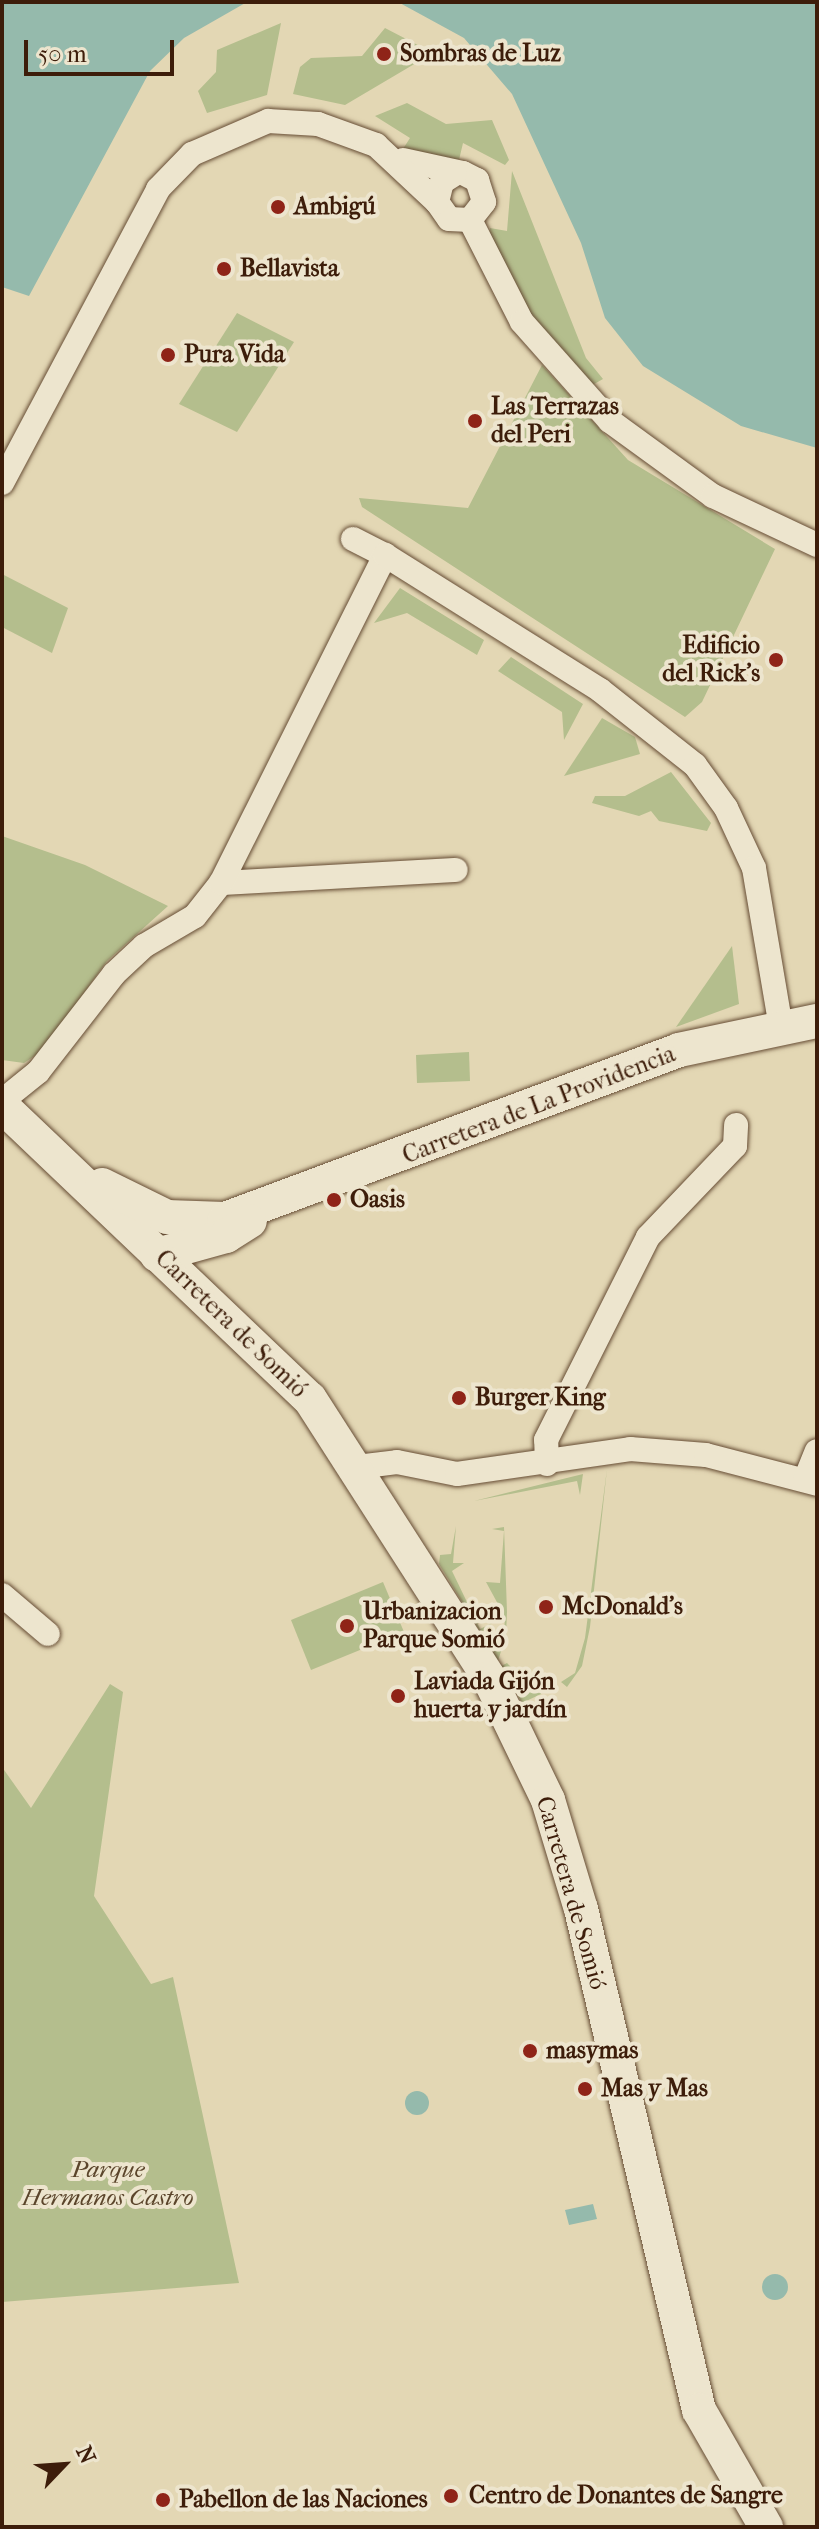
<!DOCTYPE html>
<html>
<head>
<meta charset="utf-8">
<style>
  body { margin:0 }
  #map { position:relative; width:819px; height:2529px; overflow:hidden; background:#e3d7b4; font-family:"IM FELL French Canon",serif }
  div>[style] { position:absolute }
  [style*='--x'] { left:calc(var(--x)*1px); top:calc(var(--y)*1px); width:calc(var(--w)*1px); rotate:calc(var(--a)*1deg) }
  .green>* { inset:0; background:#b4be8d }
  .water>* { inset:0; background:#95baac }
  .round { border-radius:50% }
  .roads { filter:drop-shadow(0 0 2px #664c34) drop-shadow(0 0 2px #664c34) }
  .street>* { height:24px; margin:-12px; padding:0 12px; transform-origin:12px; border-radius:12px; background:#ede5ce }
  .secondary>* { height:34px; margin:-17px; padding:0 17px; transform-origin:17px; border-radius:17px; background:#ede5ce }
  .dots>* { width:22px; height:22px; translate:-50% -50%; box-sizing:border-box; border:4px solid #ede5ce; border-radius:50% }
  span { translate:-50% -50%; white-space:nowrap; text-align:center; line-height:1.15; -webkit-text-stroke:8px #ede5ce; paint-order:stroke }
  .poi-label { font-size:24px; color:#3d1d0a; font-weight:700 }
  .left { translate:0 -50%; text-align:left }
  .right { translate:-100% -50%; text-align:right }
  .street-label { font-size:24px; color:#3d1d0a }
  .park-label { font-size:24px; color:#5b452b; font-style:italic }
  .frame { position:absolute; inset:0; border:4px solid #3d1d0a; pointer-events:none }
  .north { position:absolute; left:24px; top:2425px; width:80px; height:80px; -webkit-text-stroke:6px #ede5ce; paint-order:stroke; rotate:65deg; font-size:22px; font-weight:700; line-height:32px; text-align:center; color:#3d1d0a }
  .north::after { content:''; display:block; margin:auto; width:28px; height:36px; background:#3d1d0a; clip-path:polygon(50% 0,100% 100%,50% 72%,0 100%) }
  .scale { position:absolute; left:24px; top:40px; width:150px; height:36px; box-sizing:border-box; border:4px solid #3d1d0a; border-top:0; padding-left:10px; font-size:24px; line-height:28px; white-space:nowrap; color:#3d1d0a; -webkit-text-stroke:6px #ede5ce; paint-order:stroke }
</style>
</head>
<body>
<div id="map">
  <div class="green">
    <i style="clip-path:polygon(281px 23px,267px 95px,207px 113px,198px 91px,216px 72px,217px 50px)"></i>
    <i style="clip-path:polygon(385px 28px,433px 53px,345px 105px,293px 94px,300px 67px,311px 58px,362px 56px)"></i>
    <i style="clip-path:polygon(407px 103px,446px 124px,492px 120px,509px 160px,505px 165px,463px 143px,459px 160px,401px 152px,410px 138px,375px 116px)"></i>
    <i style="clip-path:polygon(512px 171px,586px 358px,603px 379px,587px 388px,523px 309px,489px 237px,490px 228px,507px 231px)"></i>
    <i style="clip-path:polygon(237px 313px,294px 342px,237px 432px,179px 404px)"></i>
    <i style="clip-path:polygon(542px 365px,628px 460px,775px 549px,702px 702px,685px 717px,362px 507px,359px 498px,468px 508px)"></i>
    <i style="clip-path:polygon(2px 574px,68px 608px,52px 653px,2px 627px)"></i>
    <i style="clip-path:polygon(400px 588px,484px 640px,477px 655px,407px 613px,374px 623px)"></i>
    <i style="clip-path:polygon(511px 657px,583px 704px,564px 740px,562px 712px,498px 671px)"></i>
    <i style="clip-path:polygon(602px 718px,635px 737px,640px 754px,564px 776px)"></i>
    <i style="clip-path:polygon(671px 772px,711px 823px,707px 831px,659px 821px,651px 811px,639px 816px,592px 803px,595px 796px,625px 796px)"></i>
    <i style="clip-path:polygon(2px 836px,85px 865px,168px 906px,107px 961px,42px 1051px,24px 1063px,2px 1060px)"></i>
    <i style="clip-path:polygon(732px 946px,739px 1004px,676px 1027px)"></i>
    <i style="clip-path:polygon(469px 1052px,470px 1081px,417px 1083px,416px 1055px)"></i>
    <i style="clip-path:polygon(607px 1469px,590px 1627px,582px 1666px,567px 1687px,561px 1682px,575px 1673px,585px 1638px)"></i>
    <i style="clip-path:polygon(583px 1474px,580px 1495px,577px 1481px,474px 1501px)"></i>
    <i style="clip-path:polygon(456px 1526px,453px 1563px,464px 1563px,452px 1571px,480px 1629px,492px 1623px,481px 1633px,439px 1564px,440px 1555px,451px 1554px)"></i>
    <i style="clip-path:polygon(504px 1527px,507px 1612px,506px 1635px,498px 1661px,488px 1645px,504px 1633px,505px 1617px,486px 1582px,500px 1583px,504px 1531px,492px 1529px)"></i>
    <i style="clip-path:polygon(383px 1582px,404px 1632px,311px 1670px,291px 1620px)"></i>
    <i style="clip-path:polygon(507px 1663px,519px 1675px,538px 1679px,541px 1694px,522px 1703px,501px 1666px)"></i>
    <i style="clip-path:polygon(110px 1684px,123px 1692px,94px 1896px,151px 1984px,173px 1977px,239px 2283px,2px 2302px,2px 1767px,31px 1808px)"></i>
  </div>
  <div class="water">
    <i style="clip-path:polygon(2px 2px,247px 2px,184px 38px,150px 71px,29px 296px,2px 287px)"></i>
    <i style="clip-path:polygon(398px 2px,817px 2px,817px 448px,741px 426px,643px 366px,605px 318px,581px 243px,512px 94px,464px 38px)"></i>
    <i class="round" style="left:405px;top:2091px;width:24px;height:24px"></i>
    <i style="clip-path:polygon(593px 2204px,597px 2219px,569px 2225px,565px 2210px)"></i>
    <i class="round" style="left:762px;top:2274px;width:26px;height:26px"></i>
  </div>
  <div class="roads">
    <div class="street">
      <i style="--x:403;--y:160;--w:61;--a:12.2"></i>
      <i style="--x:463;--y:173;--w:16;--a:27"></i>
      <i style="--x:477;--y:180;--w:23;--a:72"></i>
      <i style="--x:484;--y:202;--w:23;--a:128"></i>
      <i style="--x:470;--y:220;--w:21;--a:-177"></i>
      <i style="--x:449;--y:219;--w:21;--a:-125"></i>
      <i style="--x:437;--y:202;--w:21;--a:-76"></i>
      <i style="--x:442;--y:182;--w:15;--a:-32"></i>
      <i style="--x:470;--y:220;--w:114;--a:63"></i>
      <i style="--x:522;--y:322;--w:132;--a:48.4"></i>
      <i style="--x:610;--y:421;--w:127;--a:36.1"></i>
      <i style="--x:713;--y:496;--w:115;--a:25.2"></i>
      <i style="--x:2;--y:483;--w:333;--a:-62"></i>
      <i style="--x:158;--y:189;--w:49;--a:-45.8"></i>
      <i style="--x:192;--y:154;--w:83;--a:-23.5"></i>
      <i style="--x:268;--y:121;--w:50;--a:3.4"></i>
      <i style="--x:318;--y:124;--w:62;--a:19.9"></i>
      <i style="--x:376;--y:145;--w:83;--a:43.1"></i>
      <i style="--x:353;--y:539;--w:36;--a:27"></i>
      <i style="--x:221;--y:883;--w:235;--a:-3.2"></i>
      <i style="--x:2;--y:1101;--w:46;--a:-38.9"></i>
      <i style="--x:38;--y:1072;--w:124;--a:-52.2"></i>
      <i style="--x:114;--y:974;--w:41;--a:-43"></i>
      <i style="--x:144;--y:946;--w:59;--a:-30.5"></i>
      <i style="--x:195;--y:916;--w:42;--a:-51.8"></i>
      <i style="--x:221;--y:883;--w:367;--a:-63.4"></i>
      <i style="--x:385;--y:555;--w:254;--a:32.1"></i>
      <i style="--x:600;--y:690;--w:121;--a:38.3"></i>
      <i style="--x:695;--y:765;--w:53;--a:54.2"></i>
      <i style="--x:726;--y:808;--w:66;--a:65"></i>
      <i style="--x:754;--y:868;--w:161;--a:80.4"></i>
      <i style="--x:547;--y:1464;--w:24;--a:-92"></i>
      <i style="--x:546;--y:1440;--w:227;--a:-63.3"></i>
      <i style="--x:648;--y:1237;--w:126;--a:-46.3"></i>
      <i style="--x:735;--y:1146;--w:21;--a:-87"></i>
      <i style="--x:357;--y:1467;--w:40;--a:-7.1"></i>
      <i style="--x:397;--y:1462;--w:61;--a:11.3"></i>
      <i style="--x:457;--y:1474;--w:175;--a:-8.2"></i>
      <i style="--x:630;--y:1449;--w:76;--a:4.5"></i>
      <i style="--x:706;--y:1455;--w:115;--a:14.6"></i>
      <i style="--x:805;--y:1480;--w:31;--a:-68"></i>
      <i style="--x:2;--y:1595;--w:60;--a:40.3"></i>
    </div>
    <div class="secondary">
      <i style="--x:2;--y:1106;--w:425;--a:43.6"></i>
      <i style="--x:310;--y:1399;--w:331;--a:57.3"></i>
      <i style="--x:489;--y:1678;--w:136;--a:64.2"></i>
      <i style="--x:548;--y:1800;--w:114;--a:73.2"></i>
      <i style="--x:581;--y:1909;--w:515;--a:76.75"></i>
      <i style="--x:699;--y:2410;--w:135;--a:60.2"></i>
      <i style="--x:102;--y:1185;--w:72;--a:26.2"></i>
      <i style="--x:167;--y:1217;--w:58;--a:2"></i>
      <i style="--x:225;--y:1219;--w:484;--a:-20.4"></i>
      <i style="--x:679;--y:1050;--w:141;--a:-11.9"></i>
      <i style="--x:157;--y:1255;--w:72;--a:-15.4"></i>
      <i style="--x:226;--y:1236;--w:28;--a:-32"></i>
    </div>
  </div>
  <div class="dots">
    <i style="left:384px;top:54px;background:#8f2418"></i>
    <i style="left:278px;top:207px;background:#8f2418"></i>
    <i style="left:224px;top:269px;background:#8f2418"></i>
    <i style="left:168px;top:355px;background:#8f2418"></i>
    <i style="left:475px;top:421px;background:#8f2418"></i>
    <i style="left:776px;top:660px;background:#8f2418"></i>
    <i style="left:334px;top:1200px;background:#8f2418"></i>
    <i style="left:459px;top:1398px;background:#8f2418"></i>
    <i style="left:546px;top:1607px;background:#8f2418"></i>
    <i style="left:347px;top:1626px;background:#8f2418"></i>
    <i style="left:398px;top:1696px;background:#8f2418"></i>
    <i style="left:530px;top:2051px;background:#8f2418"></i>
    <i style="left:585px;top:2089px;background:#8f2418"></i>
    <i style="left:451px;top:2496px;background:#8f2418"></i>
    <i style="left:163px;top:2500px;background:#8f2418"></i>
  </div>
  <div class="poi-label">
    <span class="left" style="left:400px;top:54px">Sombras de Luz</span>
    <span class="left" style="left:294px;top:207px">Ambigú</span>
    <span class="left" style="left:240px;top:269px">Bellavista</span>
    <span class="left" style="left:184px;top:355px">Pura Vida</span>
    <span class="left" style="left:491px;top:421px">Las Terrazas<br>del Peri</span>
    <span class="right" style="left:760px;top:660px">Edificio<br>del Rick's</span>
    <span class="left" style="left:350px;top:1200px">Oasis</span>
    <span class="left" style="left:475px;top:1398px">Burger King</span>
    <span class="left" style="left:562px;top:1607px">McDonald's</span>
    <span class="left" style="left:363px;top:1626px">Urbanizacion<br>Parque Somió</span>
    <span class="left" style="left:414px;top:1696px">Laviada Gijón<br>huerta y jardín</span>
    <span class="left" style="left:546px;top:2051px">masymas</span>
    <span class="left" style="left:601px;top:2089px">Mas y Mas</span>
    <span class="left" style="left:469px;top:2496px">Centro de Donantes de Sangre</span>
    <span class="left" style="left:179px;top:2500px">Pabellon de las Naciones</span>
  </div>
  <div class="street-label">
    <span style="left:539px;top:1105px;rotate:-21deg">Carretera de La Providencia</span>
    <span style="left:231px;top:1324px;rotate:44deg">Carretera de Somió</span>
    <span style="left:571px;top:1893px;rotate:74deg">Carretera de Somió</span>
  </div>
  <div class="park-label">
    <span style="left:108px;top:2184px">Parque<br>Hermanos Castro</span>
  </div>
  <div class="frame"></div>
  <div class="north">N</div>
  <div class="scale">50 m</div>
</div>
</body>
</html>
